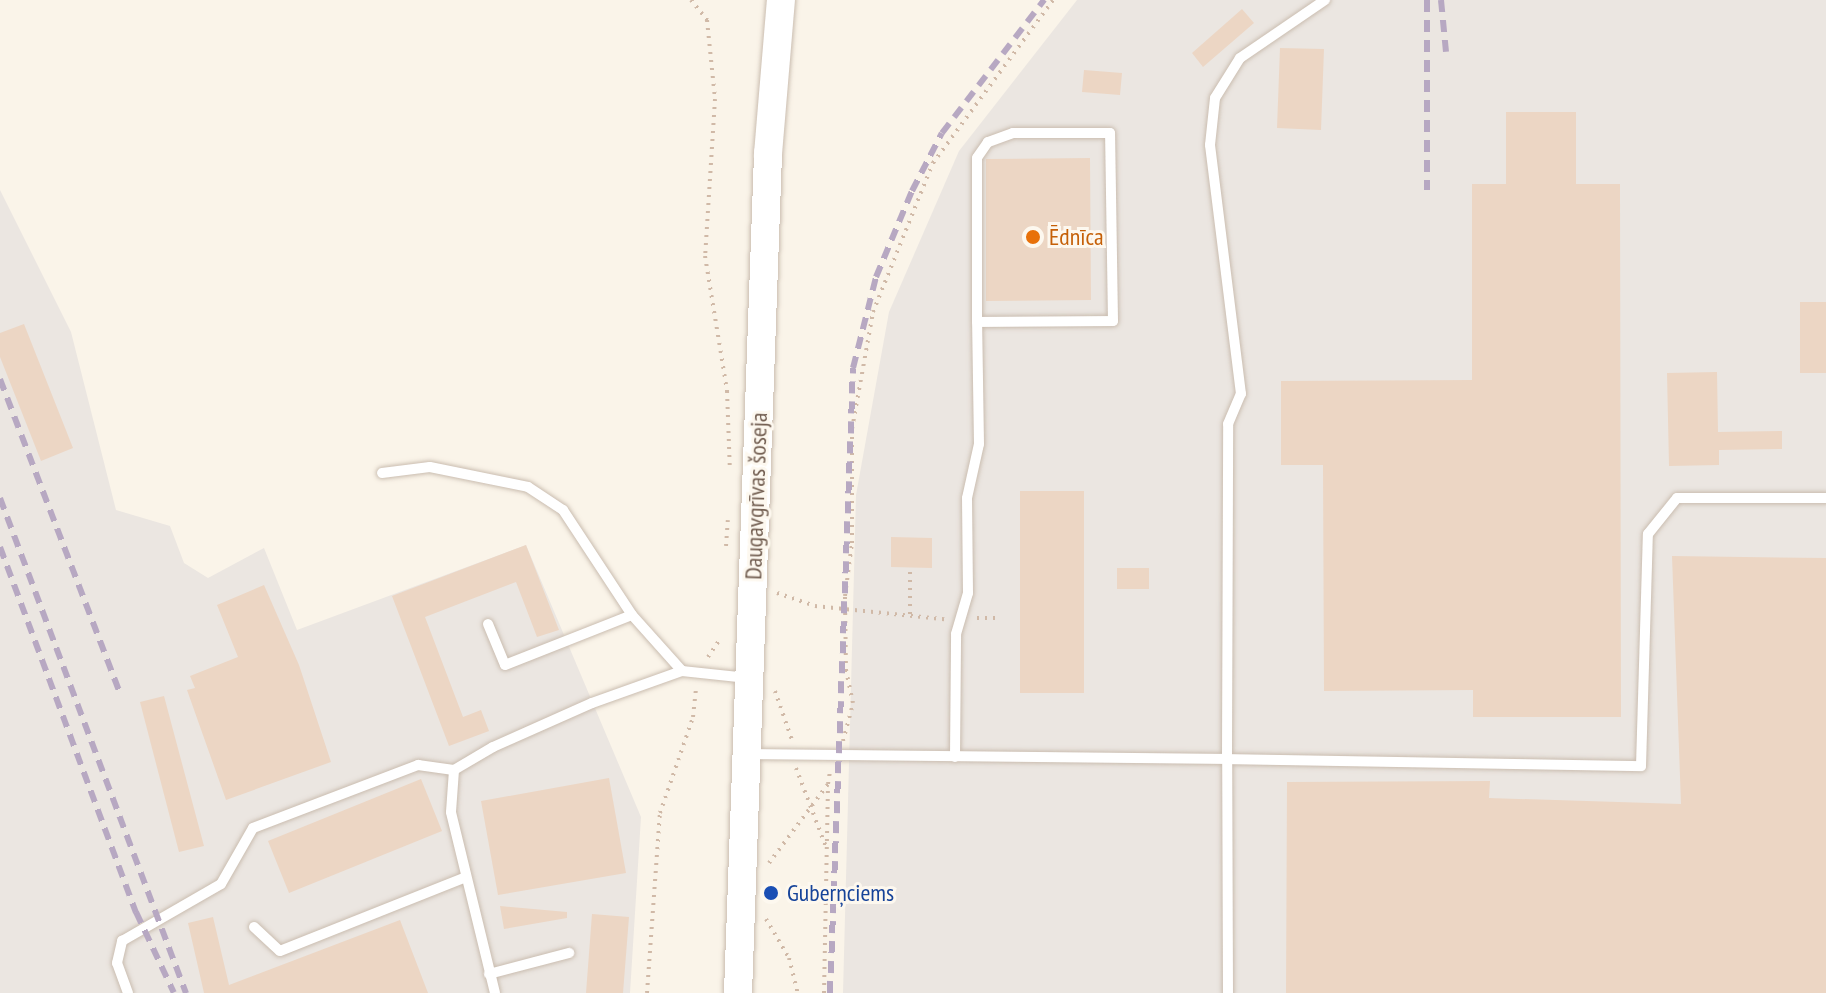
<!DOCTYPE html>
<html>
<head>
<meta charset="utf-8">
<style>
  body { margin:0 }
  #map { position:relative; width:1826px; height:993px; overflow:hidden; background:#faf4e9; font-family:"PT Sans Narrow",sans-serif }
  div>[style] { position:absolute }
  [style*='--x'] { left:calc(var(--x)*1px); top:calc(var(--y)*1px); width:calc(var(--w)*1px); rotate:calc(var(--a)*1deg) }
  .industrial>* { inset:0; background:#ebe6e1 }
  .building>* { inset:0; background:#ecd6c4 }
  .path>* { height:4px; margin-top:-2px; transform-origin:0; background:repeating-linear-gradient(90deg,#d0b9a7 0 2px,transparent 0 8px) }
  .roads { filter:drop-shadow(0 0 2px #cabdb0) drop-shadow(0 0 2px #cabdb0) }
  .service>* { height:10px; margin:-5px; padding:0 5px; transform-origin:5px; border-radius:5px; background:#fff }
  .secondary>* { height:28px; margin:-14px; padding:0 14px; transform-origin:14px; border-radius:14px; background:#fff }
  .rail>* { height:6px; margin-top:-3px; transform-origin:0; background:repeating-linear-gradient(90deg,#b7a8c2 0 12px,transparent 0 20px) }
  .dots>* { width:22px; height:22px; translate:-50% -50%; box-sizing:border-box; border:4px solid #fdf8ef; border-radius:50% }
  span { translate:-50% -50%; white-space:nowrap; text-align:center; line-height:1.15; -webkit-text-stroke:6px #fdf8ef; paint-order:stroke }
  .food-label { font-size:24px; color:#c56008 }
  .left { translate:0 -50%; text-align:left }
  .street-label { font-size:24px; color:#715d50 }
  .transit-label { font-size:24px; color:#164399 }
</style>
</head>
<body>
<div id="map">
  <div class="industrial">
    <i style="clip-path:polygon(1077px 0,1826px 0,1826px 993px,843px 993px,856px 495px,889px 312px,959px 151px)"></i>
    <i style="clip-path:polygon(0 190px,71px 332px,116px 510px,170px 526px,184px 563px,208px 578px,264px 548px,297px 630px,526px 545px,641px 817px,630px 993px,0 993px)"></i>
  </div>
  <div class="building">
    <i style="clip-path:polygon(1242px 9px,1254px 23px,1203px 67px,1192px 53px)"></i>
    <i style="clip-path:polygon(1280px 48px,1324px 49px,1321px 130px,1277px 128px)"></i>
    <i style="clip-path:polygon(1084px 70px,1122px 73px,1120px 95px,1082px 92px)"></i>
    <i style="clip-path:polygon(1506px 112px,1576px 112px,1576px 184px,1620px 184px,1621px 717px,1473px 717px,1473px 690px,1324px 691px,1323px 465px,1281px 465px,1281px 381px,1472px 380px,1472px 184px,1506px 184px)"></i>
    <i style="clip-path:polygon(1090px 158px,1091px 300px,986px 301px,986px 159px)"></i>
    <i style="clip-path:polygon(1800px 302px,1826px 302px,1826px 373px,1800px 373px)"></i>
    <i style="clip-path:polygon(24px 324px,73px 448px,41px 461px,0 357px,0 333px)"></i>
    <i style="clip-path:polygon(1717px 372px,1718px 432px,1782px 431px,1782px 449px,1719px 450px,1719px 465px,1669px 466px,1667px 373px)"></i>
    <i style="clip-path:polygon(1020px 491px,1084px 491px,1084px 693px,1020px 693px)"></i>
    <i style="clip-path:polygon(891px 537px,932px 538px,932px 568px,891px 567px)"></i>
    <i style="clip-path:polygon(526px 545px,559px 630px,537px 637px,516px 582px,425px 617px,463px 717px,481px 710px,489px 731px,449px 746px,392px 596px)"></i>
    <i style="clip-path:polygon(1672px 556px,1826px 558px,1826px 993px,1286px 993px,1287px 782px,1490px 781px,1489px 798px,1681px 804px)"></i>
    <i style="clip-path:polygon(1117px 568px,1149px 568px,1149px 589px,1117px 589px)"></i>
    <i style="clip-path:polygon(264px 585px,299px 665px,331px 762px,226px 800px,187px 690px,195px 688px,190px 676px,238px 657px,217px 605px)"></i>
    <i style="clip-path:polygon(164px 696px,204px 846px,179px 852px,140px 702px)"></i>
    <i style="clip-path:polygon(609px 778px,626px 873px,498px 895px,481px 801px)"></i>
    <i style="clip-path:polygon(421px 779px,442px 831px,289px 893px,268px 841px)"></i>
    <i style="clip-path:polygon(500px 906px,567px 912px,567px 918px,504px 929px)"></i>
    <i style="clip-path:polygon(592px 914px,629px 917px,623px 993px,586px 993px)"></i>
    <i style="clip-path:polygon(213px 917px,229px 985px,400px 920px,428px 993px,204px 993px,188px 923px)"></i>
  </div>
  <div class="path">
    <i style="--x:691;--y:0;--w:26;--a:51"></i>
    <i style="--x:707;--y:20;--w:79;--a:84.2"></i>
    <i style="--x:715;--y:99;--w:157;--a:93.6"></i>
    <i style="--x:705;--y:256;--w:137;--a:80.7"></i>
    <i style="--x:727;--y:391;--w:80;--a:87.9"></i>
    <i style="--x:726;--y:546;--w:26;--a:-86"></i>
    <i style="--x:910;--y:572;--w:46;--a:90"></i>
    <i style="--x:777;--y:593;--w:40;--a:18.9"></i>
    <i style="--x:815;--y:606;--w:130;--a:5.8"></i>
    <i style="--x:977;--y:618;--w:23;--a:0"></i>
    <i style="--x:708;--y:657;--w:23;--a:-56"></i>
    <i style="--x:775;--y:691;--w:52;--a:70.9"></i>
    <i style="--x:843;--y:741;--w:39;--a:-75"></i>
    <i style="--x:853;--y:703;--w:33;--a:-102"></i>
    <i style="--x:846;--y:671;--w:75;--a:-90.8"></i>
    <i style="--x:845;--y:596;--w:53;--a:-82.5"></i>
    <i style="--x:852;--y:543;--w:114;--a:-90"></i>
    <i style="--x:852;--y:429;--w:119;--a:-79.8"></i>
    <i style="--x:873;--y:312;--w:161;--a:-68.1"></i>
    <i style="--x:933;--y:163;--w:202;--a:-53.6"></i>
    <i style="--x:796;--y:768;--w:85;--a:69.2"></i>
    <i style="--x:769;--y:863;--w:99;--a:-53.2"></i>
    <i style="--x:828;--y:784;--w:13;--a:-81"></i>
    <i style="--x:766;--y:919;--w:45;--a:59.5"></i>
    <i style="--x:789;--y:958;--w:36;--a:76"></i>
    <i style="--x:647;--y:993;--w:180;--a:-85.9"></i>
    <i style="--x:660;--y:813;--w:102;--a:-71"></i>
    <i style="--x:693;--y:717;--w:31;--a:-84"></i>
    <i style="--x:824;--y:993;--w:206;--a:-88.9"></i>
  </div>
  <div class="roads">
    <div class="service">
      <i style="--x:382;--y:473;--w:48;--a:-7.1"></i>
      <i style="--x:430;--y:467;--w:100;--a:11.5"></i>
      <i style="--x:528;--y:487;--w:42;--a:33.3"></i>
      <i style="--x:563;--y:510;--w:126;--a:56.7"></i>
      <i style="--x:632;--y:615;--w:75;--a:48.2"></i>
      <i style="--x:488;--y:624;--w:44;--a:67.5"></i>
      <i style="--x:505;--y:665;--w:136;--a:-21.5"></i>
      <i style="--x:749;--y:754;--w:478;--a:0.6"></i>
      <i style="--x:1227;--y:759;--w:335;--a:-89.8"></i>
      <i style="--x:1228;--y:424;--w:33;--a:-67"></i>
      <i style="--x:1241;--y:394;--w:251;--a:-97.1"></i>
      <i style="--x:1210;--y:145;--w:47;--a:-83.9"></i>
      <i style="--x:1215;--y:98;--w:47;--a:-58"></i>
      <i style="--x:1240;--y:58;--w:103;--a:-34.3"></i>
      <i style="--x:955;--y:757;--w:123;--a:-89.5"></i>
      <i style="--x:956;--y:634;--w:43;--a:-73.7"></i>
      <i style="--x:968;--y:593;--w:95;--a:-90.6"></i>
      <i style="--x:967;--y:498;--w:55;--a:-77.5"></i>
      <i style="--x:979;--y:444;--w:122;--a:-90.9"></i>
      <i style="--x:977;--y:322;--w:136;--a:-0.4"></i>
      <i style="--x:1113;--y:321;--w:188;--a:-90.9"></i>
      <i style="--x:1110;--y:133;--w:97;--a:180"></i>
      <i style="--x:1013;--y:133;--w:27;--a:160"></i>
      <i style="--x:988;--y:142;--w:19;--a:125"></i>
      <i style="--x:977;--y:158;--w:164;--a:90"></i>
      <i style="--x:254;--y:927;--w:35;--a:43"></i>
      <i style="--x:280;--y:951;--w:200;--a:-21.7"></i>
      <i style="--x:489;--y:974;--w:83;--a:-14.7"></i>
      <i style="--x:128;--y:993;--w:32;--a:-110"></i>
      <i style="--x:117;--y:963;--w:23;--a:-77"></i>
      <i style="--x:122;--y:941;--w:114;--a:-29.9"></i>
      <i style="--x:221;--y:884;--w:64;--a:-60.3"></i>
      <i style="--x:253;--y:828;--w:177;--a:-20.9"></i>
      <i style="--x:418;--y:765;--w:36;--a:8"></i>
      <i style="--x:495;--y:993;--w:186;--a:-103.7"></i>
      <i style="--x:451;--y:812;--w:42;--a:-85.9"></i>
      <i style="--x:454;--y:770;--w:45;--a:-30.5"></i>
      <i style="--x:493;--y:747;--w:108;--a:-24"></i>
      <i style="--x:592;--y:703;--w:96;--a:-19.6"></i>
      <i style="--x:682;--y:671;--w:66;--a:6.1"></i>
      <i style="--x:1228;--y:993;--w:234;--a:-90.2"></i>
      <i style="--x:1227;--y:759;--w:414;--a:1"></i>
      <i style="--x:1641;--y:766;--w:232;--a:-88.3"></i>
      <i style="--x:1648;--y:534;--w:46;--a:-51.1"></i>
      <i style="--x:1677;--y:498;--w:149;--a:0"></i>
    </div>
    <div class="secondary">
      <i style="--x:738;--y:993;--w:840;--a:-87.95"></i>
      <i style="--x:768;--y:154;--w:155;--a:-85.2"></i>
    </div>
  </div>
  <div class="rail">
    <i style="--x:1427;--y:0;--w:190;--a:90"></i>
    <i style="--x:1441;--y:0;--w:52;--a:84.5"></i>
    <i style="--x:0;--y:379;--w:336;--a:69.1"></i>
    <i style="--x:0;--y:498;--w:529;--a:69.41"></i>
    <i style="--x:0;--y:547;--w:390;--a:69.6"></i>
    <i style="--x:136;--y:912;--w:89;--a:64.9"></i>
    <i style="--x:830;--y:993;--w:625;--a:-87.89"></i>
    <i style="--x:853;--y:368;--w:94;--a:-75.8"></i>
    <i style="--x:876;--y:277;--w:93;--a:-67.3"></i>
    <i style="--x:912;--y:191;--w:65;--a:-62.7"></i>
    <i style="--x:942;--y:133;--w:168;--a:-52.5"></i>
  </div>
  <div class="dots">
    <i style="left:1033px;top:237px;background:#e8710a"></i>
    <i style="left:771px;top:893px;background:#1a4fb4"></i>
  </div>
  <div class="food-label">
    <span class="left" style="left:1049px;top:237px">Ēdnīca</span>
  </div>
  <div class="street-label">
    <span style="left:756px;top:496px;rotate:-88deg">Daugavgrīvas šoseja</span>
  </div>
  <div class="transit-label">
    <span class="left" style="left:787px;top:893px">Guberņciems</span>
  </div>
</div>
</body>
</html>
